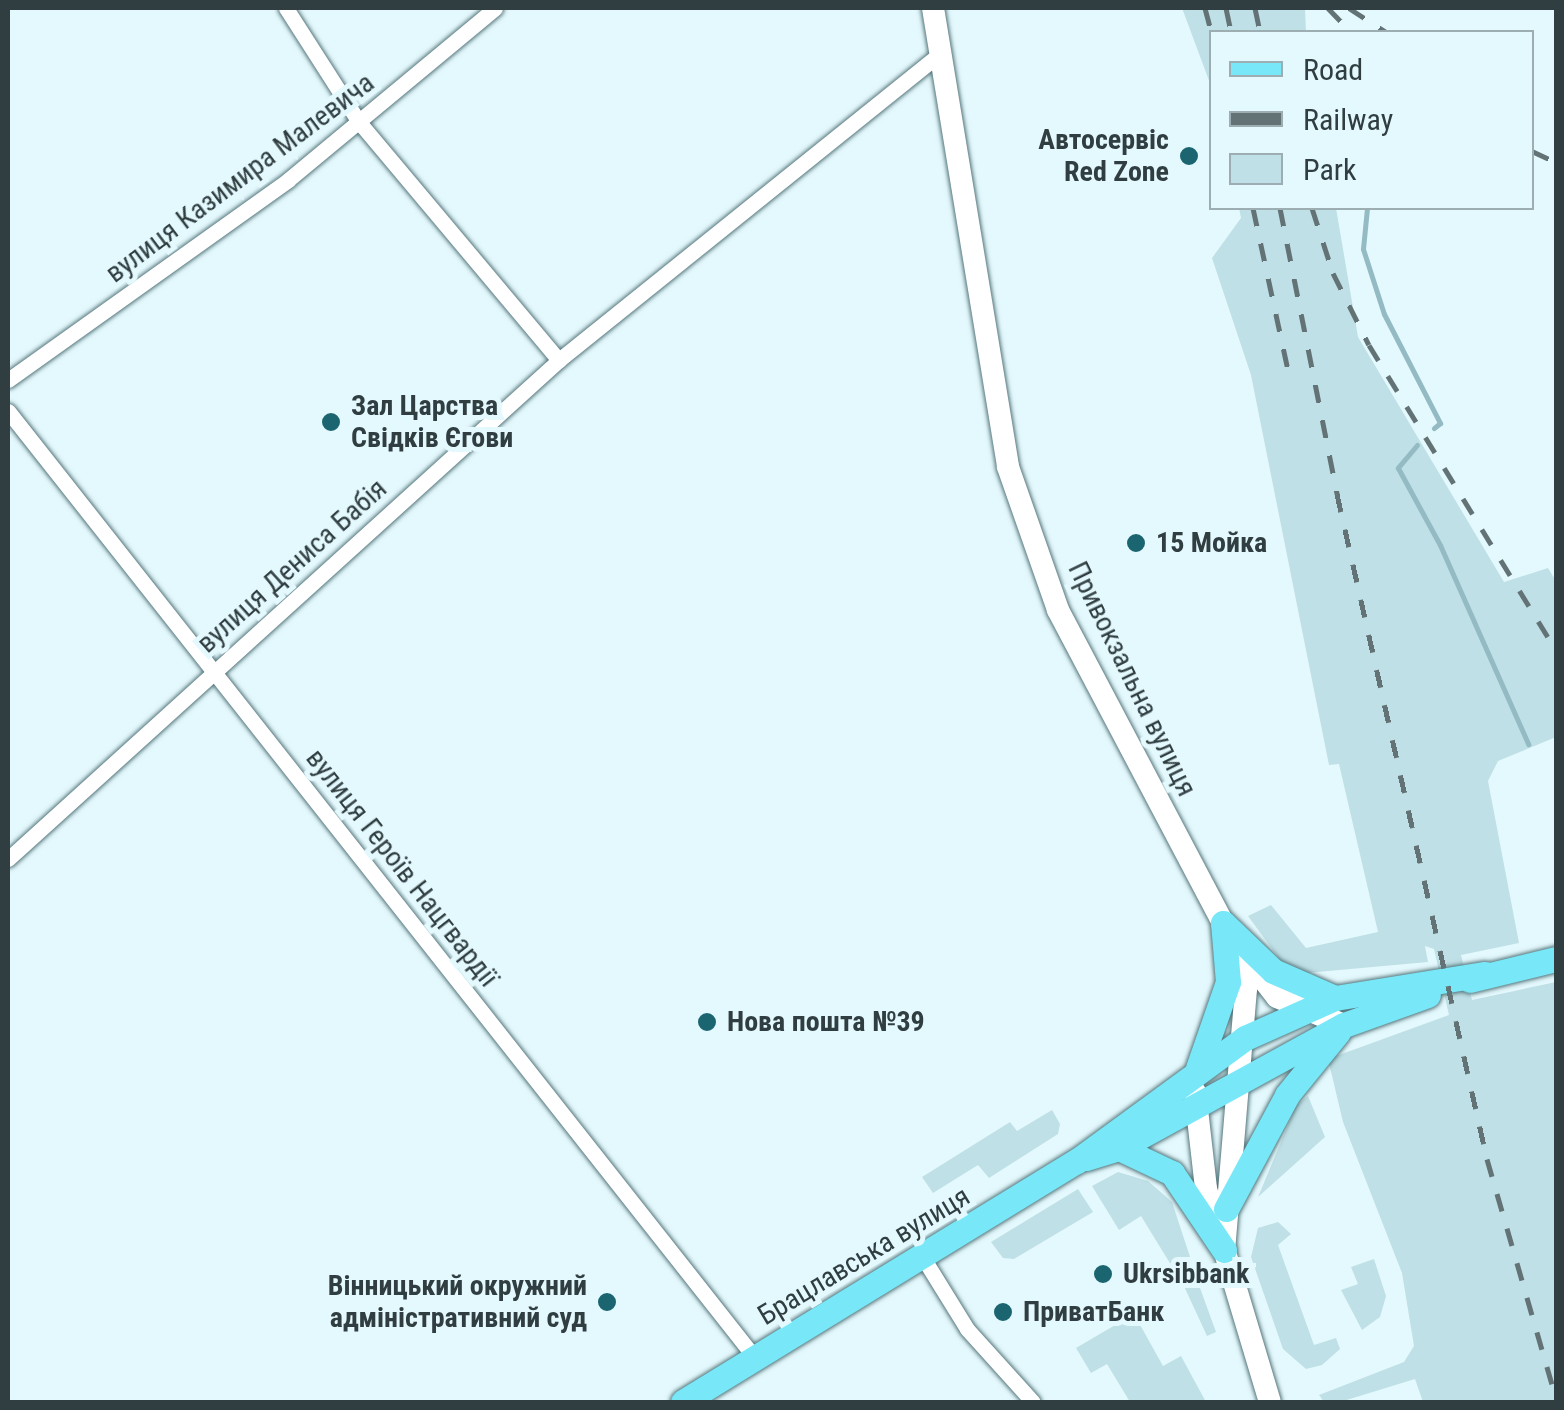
<!DOCTYPE html>
<html>
<head>
<meta charset="utf-8">
<style>
  body { margin:0 }
  #map { position:relative; width:1564px; height:1410px; overflow:hidden; background:#e4f9fd; font-family:"Roboto Condensed",sans-serif }
  div>[style] { position:absolute }
  [style*='--x'] { left:calc(var(--x)*1px); top:calc(var(--y)*1px); width:calc(var(--w)*1px); rotate:calc(var(--a)*1deg) }
  .green>* { inset:0; background:#bfe0e6 }
  .stream>* { height:5px; margin:-2.5px; padding:0 2.5px; transform-origin:2.5px; border-radius:2.5px; background:#94bbc3 }
  .roads { filter:drop-shadow(0 0 2px #55767c) drop-shadow(0 0 2px #55767c) }
  .street>* { height:15px; margin:-7.5px; padding:0 7.5px; transform-origin:7.5px; border-radius:7.5px; background:#fff }
  .secondary>* { height:22px; margin:-11px; padding:0 11px; transform-origin:11px; border-radius:11px; background:#fff }
  .primary>* { height:25px; margin:-12.5px; padding:0 12.5px; transform-origin:12.5px; border-radius:12.5px; background:#78e8f8 }
  .rail>* { height:5px; margin-top:-2.5px; transform-origin:0; background:repeating-linear-gradient(90deg,#627275 0 18px,transparent 0 36px) }
  .dots>* { width:28px; height:28px; translate:-50% -50%; box-sizing:border-box; border:5px solid #e4f9fd; border-radius:50% }
  span { translate:-50% -50%; white-space:nowrap; text-align:center; line-height:1.15; -webkit-text-stroke:10px #e4f9fd; paint-order:stroke }
  .poi-label { font-size:28px; color:#303e41; font-weight:700 }
  .right { translate:-100% -50%; text-align:right }
  .left { translate:0 -50%; text-align:left }
  .street-label { font-size:28px; color:#303e41 }
  .frame { position:absolute; inset:0; border:10px solid #303e41; pointer-events:none }
  .legend { position:absolute; left:1209px; top:30px; width:325px; height:180px; box-sizing:border-box; background:#e4f9fd; border:2px solid #9caeb2; margin:0; padding:12px 18px; list-style:none; font-size:30px; color:#303e41 }
  .legend li { display:flex; align-items:center; gap:20px; height:50px }
  .legend b { width:50px; border:2px solid #9caeb2 }
</style>
</head>
<body>
<div id="map">
  <div class="green">
    <i style="clip-path:polygon(1182px 8px,1305px 8px,1306px 32px,1212px 32px,1211px 86px)"></i>
    <i style="clip-path:polygon(1239px 208px,1336px 208px,1358px 337px,1504px 582px,1548px 568px,1556px 581px,1556px 737px,1498px 761px,1488px 781px,1519px 943px,1461px 955px,1472px 1000px,1556px 982px,1556px 1402px,1423px 1402px,1415px 1379px,1340px 1402px,1324px 1402px,1319px 1395px,1404px 1362px,1414px 1346px,1402px 1273px,1343px 1122px,1328px 1059px,1449px 1015px,1434px 949px,1425px 946px,1428px 962px,1306px 973px,1284px 965px,1248px 916px,1271px 905px,1306px 948px,1378px 932px,1339px 764px,1329px 765px,1251px 375px,1212px 258px,1241px 218px)"></i>
    <i style="clip-path:polygon(1308px 1096px,1325px 1137px,1258px 1197px,1296px 1106px)"></i>
    <i style="clip-path:polygon(1052px 1110px,1060px 1124px,1058px 1134px,989px 1178px,978px 1165px,933px 1193px,922px 1177px,1010px 1122px,1017px 1131px)"></i>
    <i style="clip-path:polygon(1118px 1172px,1148px 1181px,1172px 1202px,1192px 1263px,1176px 1273px,1141px 1216px,1119px 1230px,1092px 1186px)"></i>
    <i style="clip-path:polygon(1078px 1189px,1093px 1212px,1014px 1259px,1003px 1258px,991px 1242px)"></i>
    <i style="clip-path:polygon(1278px 1222px,1291px 1234px,1278px 1245px,1314px 1345px,1336px 1338px,1340px 1349px,1322px 1365px,1306px 1369px,1283px 1349px,1251px 1257px,1258px 1228px)"></i>
    <i style="clip-path:polygon(1374px 1259px,1386px 1296px,1380px 1317px,1362px 1330px,1341px 1290px,1358px 1284px,1351px 1267px)"></i>
    <i style="clip-path:polygon(1196px 1277px,1216px 1332px,1207px 1336px,1183px 1284px)"></i>
    <i style="clip-path:polygon(1134px 1314px,1163px 1366px,1181px 1356px,1206px 1402px,1130px 1402px,1107px 1364px,1091px 1373px,1076px 1348px)"></i>
  </div>
  <div class="stream">
    <i style="--x:1367;--y:208;--w:41;--a:95.6"></i>
    <i style="--x:1363;--y:249;--w:68;--a:72.1"></i>
    <i style="--x:1384;--y:314;--w:123;--a:62.8"></i>
    <i style="--x:1440;--y:423;--w:8;--a:140"></i>
    <i style="--x:1417;--y:445;--w:30;--a:130"></i>
    <i style="--x:1398;--y:468;--w:88;--a:61.4"></i>
    <i style="--x:1440;--y:545;--w:218;--a:66.1"></i>
  </div>
  <div class="roads">
    <div class="street">
      <i style="--x:286;--y:8;--w:135;--a:57.4"></i>
      <i style="--x:359;--y:122;--w:311;--a:50"></i>
      <i style="--x:8;--y:380;--w:344;--a:-35.5"></i>
      <i style="--x:288;--y:180;--w:269;--a:-39.7"></i>
      <i style="--x:8;--y:411;--w:1206;--a:51.73"></i>
      <i style="--x:8;--y:859;--w:743;--a:-42.16"></i>
      <i style="--x:559;--y:360;--w:491;--a:-38.8"></i>
      <i style="--x:922;--y:1256;--w:86;--a:58.3"></i>
      <i style="--x:967;--y:1329;--w:98;--a:47.9"></i>
    </div>
    <div class="secondary">
      <i style="--x:933;--y:8;--w:465;--a:80.7"></i>
      <i style="--x:1008;--y:467;--w:151;--a:70.7"></i>
      <i style="--x:1058;--y:610;--w:354;--a:62.2"></i>
      <i style="--x:1223;--y:923;--w:70;--a:70.8"></i>
      <i style="--x:1246;--y:989;--w:262;--a:94.8"></i>
      <i style="--x:1244;--y:955;--w:53;--a:51.8"></i>
      <i style="--x:1277;--y:997;--w:73;--a:22.7"></i>
      <i style="--x:1195;--y:1092;--w:98;--a:83.5"></i>
      <i style="--x:1206;--y:1189;--w:222;--a:73.3"></i>
    </div>
    <div class="primary">
      <i style="--x:1223;--y:923;--w:69;--a:43.8"></i>
      <i style="--x:1273;--y:971;--w:68;--a:23.5"></i>
      <i style="--x:1470;--y:980;--w:89;--a:-13.7"></i>
      <i style="--x:1198;--y:1068;--w:91;--a:-70.8"></i>
      <i style="--x:1228;--y:982;--w:59;--a:-94.8"></i>
      <i style="--x:1119;--y:1148;--w:59;--a:25.3"></i>
      <i style="--x:1172;--y:1173;--w:93;--a:56"></i>
      <i style="--x:1086;--y:1158;--w:34;--a:-17"></i>
      <i style="--x:1119;--y:1148;--w:256;--a:-28.7"></i>
      <i style="--x:1344;--y:1025;--w:89;--a:-19.7"></i>
      <i style="--x:1226;--y:1209;--w:129;--a:-61.8"></i>
      <i style="--x:1287;--y:1095;--w:81;--a:-51"></i>
      <i style="--x:683;--y:1402;--w:462;--a:-31.5"></i>
      <i style="--x:1077;--y:1161;--w:208;--a:-36.2"></i>
      <i style="--x:1245;--y:1038;--w:98;--a:-24"></i>
      <i style="--x:1335;--y:998;--w:152;--a:-9.1"></i>
    </div>
  </div>
  <div class="rail">
    <i style="--x:1205;--y:8;--w:27;--a:75"></i>
    <i style="--x:1226;--y:8;--w:25;--a:78"></i>
    <i style="--x:1255;--y:8;--w:25;--a:78"></i>
    <i style="--x:1328;--y:8;--w:33;--a:46"></i>
    <i style="--x:1349;--y:8;--w:44;--a:33"></i>
    <i style="--x:1532;--y:151;--w:26;--a:25"></i>
    <i style="--x:1253;--y:208;--w:170;--a:77.8"></i>
    <i style="--x:1280;--y:208;--w:292;--a:78.7"></i>
    <i style="--x:1337;--y:494;--w:682;--a:77.29"></i>
    <i style="--x:1487;--y:1159;--w:249;--a:73.9"></i>
    <i style="--x:1312;--y:208;--w:68;--a:72.1"></i>
    <i style="--x:1333;--y:273;--w:80;--a:63.4"></i>
    <i style="--x:1369;--y:345;--w:358;--a:58.5"></i>
  </div>
  <div class="dots">
    <i style="left:1189px;top:156px;background:#1b6571"></i>
    <i style="left:331px;top:422px;background:#1b6571"></i>
    <i style="left:1136px;top:543px;background:#1b6571"></i>
    <i style="left:707px;top:1022px;background:#1b6571"></i>
    <i style="left:1103px;top:1274px;background:#1b6571"></i>
    <i style="left:607px;top:1302px;background:#1b6571"></i>
    <i style="left:1003px;top:1312px;background:#1b6571"></i>
  </div>
  <div class="poi-label">
    <span class="right" style="left:1169px;top:156px">Автосервіс<br>Red Zone</span>
    <span class="left" style="left:351px;top:422px">Зал Царства<br>Свідків Єгови</span>
    <span class="left" style="left:1156px;top:543px">15 Мойка</span>
    <span class="left" style="left:727px;top:1022px">Нова пошта №39</span>
    <span class="left" style="left:1123px;top:1274px">Ukrsibbank</span>
    <span class="right" style="left:587px;top:1302px">Вінницький окружний<br>адміністративний суд</span>
    <span class="left" style="left:1023px;top:1312px">ПриватБанк</span>
  </div>
  <div class="street-label">
    <span style="left:240px;top:178px;rotate:-37deg">вулиця Казимира Малевича</span>
    <span style="left:292px;top:566px;rotate:-42deg">вулиця Дениса Бабія</span>
    <span style="left:1132px;top:679px;rotate:64deg">Привокзальна вулиця</span>
    <span style="left:402px;top:868px;rotate:52deg">вулиця Героїв Нацгвардії</span>
    <span style="left:864px;top:1256px;rotate:-31deg">Брацлавська вулиця</span>
  </div>
  <div class="frame"></div>
  <ul class="legend">
  <li><b style="height:12px;background:#78e8f8"></b>Road</li>
  <li><b style="height:12px;background:#627275"></b>Railway</li>
  <li><b style="height:28px;background:#bfe0e6"></b>Park</li>
  </ul>
</div>
</body>
</html>
